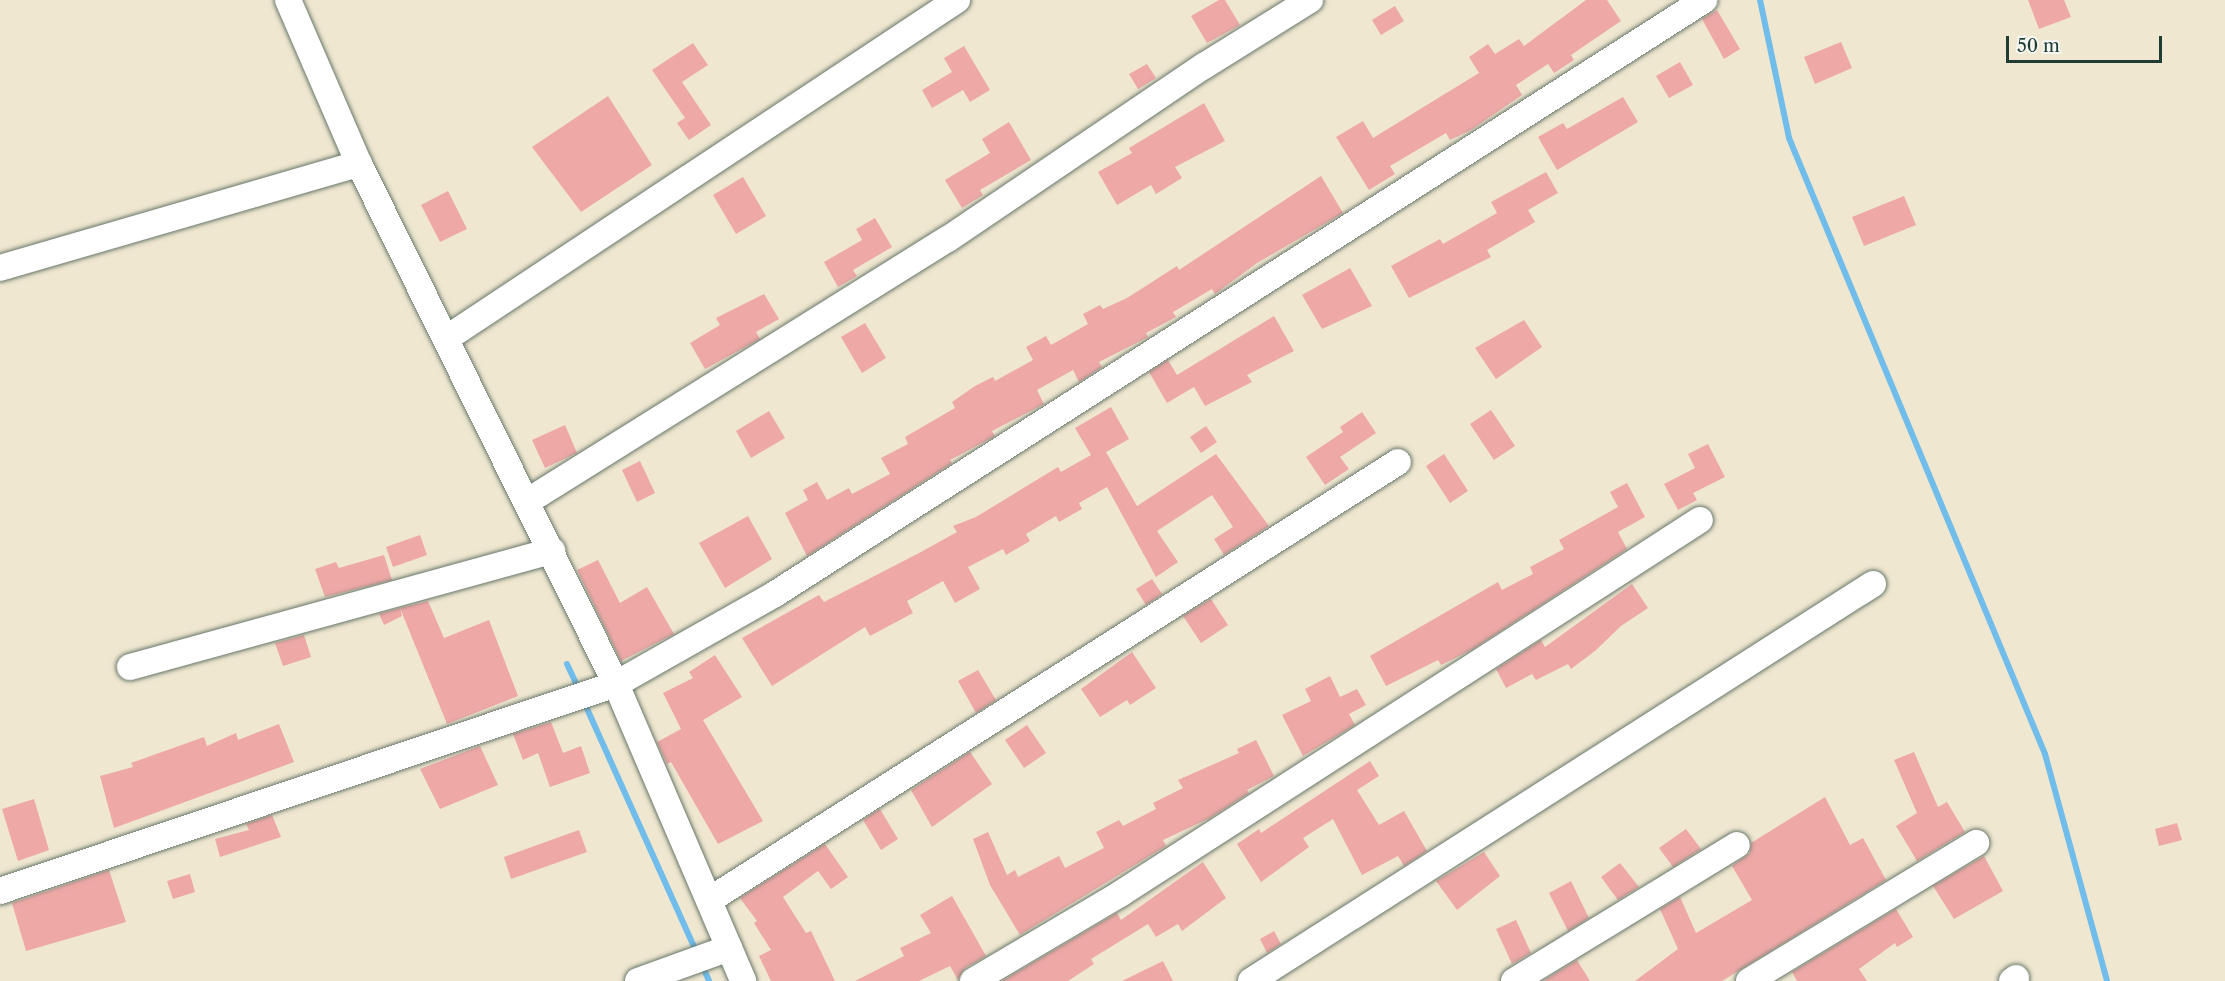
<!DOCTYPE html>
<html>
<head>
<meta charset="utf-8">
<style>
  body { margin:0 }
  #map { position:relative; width:2225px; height:981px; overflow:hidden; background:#efe7d0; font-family:"Libre Caslon Text",serif }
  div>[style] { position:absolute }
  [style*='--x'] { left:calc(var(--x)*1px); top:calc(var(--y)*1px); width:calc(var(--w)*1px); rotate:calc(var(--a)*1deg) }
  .stream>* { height:6px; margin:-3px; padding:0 3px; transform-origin:3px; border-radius:3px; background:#70bcea }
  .building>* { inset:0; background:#eea9a7 }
  .roads { filter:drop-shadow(0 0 2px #68786b) drop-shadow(0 0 2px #68786b) }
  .minor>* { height:26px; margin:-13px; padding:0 13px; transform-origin:13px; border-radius:13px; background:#fff }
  span { translate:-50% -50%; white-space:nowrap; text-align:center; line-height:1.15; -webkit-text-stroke:4.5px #f6f6f2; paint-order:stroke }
  .scale { position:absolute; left:2006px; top:36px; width:156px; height:27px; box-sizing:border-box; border:3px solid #1f3d34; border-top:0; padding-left:8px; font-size:18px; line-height:21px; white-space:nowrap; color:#1f3d34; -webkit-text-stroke:4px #f6f6f2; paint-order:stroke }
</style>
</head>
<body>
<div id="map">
  <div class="stream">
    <i style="--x:1760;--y:0;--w:141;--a:78.1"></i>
    <i style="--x:1789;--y:138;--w:667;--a:67.43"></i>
    <i style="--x:2045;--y:754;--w:235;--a:74.7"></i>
    <i style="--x:567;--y:664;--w:29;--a:65"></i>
    <i style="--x:584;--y:702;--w:275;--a:65.8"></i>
    <i style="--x:702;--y:965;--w:17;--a:66"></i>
  </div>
  <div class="building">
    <i style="clip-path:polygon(1219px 0,1225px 0,1240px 25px,1207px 43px,1191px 16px)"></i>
    <i style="clip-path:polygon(1586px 0,1607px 0,1621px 21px,1571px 55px,1574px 60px,1554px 73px,1548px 64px,1516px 85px,1522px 95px,1471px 130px,1450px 140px,1446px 133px,1390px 166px,1395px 174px,1369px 190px,1336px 137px,1363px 121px,1373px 138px,1479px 73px,1469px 57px,1488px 44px,1495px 54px,1519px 39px,1524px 46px)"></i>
    <i style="clip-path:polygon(2028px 0,2064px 0,2071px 17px,2039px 29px)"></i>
    <i style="clip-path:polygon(1395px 6px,1404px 21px,1381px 35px,1372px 20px)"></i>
    <i style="clip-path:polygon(1717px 10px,1740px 49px,1724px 59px,1702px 19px)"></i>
    <i style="clip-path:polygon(1841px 42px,1852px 68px,1815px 84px,1804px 57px)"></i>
    <i style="clip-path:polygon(693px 43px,708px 65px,682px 82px,711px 125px,689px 140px,677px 123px,685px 118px,652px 70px)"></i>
    <i style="clip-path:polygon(964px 46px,990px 90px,970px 102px,963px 90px,932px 108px,922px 90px,952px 72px,944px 58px)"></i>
    <i style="clip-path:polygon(1680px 62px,1693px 85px,1669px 98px,1656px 76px)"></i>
    <i style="clip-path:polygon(1147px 64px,1156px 78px,1138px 89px,1129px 74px)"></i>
    <i style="clip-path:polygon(608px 96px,652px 165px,581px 212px,532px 147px)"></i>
    <i style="clip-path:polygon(1623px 97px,1638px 122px,1557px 170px,1538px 137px,1563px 123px,1567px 129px)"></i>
    <i style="clip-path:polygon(1204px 103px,1225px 141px,1175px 167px,1182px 178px,1156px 194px,1151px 185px,1117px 205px,1098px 172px,1132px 153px,1129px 148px)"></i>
    <i style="clip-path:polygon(1009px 122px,1031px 160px,980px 190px,983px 195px,962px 208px,945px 180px,990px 153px,982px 139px)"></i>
    <i style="clip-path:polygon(1546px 172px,1558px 193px,1528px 210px,1535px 222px,1487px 250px,1491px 257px,1409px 298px,1391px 266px,1440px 239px,1443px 244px,1497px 213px,1491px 202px)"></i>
    <i style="clip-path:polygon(1321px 176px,1343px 213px,1257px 263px,1215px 294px,1212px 289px,1173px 312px,1176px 317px,1146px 333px,1148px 337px,1099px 362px,1102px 367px,1079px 382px,1073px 370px,1037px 390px,1044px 404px,992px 431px,995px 436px,950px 460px,952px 463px,807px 556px,785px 513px,808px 500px,803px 490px,817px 482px,827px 500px,849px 488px,852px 494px,890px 474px,881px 458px,908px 444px,905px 437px,955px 408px,952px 402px,975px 386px,993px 377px,995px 381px,1033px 360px,1026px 347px,1046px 336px,1051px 345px,1088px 324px,1083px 314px,1100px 305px,1103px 309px,1127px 298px,1177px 266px,1179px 270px)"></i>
    <i style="clip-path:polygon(743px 177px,766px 216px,736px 234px,713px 195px)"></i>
    <i style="clip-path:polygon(448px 191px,467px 229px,440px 242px,421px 205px)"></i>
    <i style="clip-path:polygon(1904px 196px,1916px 225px,1864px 246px,1852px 217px)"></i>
    <i style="clip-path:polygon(875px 218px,892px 247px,853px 270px,857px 276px,838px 287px,824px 262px,862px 240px,856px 229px)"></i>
    <i style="clip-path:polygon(1350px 268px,1372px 306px,1322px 329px,1302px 295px)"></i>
    <i style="clip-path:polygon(764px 294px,779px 319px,756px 332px,760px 339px,705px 369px,690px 343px,720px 325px,716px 318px)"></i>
    <i style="clip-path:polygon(1274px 316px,1294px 351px,1247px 375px,1252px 382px,1205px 406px,1194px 387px,1167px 403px,1149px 372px,1168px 360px,1177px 375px)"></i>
    <i style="clip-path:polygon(1524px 320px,1542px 347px,1496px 379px,1475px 348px)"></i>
    <i style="clip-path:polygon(865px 323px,886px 358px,862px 373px,841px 337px)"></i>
    <i style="clip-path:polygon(1111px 407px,1129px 439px,1106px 452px,1137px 506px,1216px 454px,1269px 526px,1224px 555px,1214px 539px,1233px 527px,1212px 495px,1157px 531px,1178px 562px,1156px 577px,1107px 487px,1079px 503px,1082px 509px,1059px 522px,1056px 516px,1026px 534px,1030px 541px,1006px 555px,1003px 549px,968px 567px,980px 589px,955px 603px,943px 581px,907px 601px,913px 613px,870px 636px,865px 627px,772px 686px,742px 638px,819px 595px,824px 602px,921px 552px,957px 532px,953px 526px,976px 517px,1058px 467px,1061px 472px,1091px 455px,1075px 428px)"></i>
    <i style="clip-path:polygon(1491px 410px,1515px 446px,1494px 460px,1470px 424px)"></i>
    <i style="clip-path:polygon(769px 411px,785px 438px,751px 458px,736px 431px)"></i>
    <i style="clip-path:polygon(1362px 412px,1376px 433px,1340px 457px,1349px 469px,1325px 485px,1306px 457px,1343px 432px,1340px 427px)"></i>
    <i style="clip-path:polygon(565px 425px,577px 453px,545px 468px,532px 440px)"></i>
    <i style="clip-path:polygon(1206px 426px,1217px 442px,1201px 453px,1190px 437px)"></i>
    <i style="clip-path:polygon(1708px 444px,1725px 477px,1693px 493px,1697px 500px,1678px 510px,1664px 484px,1695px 468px,1688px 454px)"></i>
    <i style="clip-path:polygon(1444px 454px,1468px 491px,1450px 503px,1426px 466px)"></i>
    <i style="clip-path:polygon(640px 461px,655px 493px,637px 502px,622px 470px)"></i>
    <i style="clip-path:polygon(1627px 483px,1645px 517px,1618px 532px,1627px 549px,1473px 649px,1441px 665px,1438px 660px,1386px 686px,1370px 656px,1498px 582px,1502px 590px,1533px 574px,1530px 567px,1564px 549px,1559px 540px,1618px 507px,1610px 492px)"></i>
    <i style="clip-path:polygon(748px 516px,772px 559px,725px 588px,699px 543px)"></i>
    <i style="clip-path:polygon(420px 535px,427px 555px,393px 567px,386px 547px)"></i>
    <i style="clip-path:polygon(384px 555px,392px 580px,325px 597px,315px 569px,336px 562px,339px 568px)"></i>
    <i style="clip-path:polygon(598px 560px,620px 603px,647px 587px,674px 634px,621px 661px,577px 570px)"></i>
    <i style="clip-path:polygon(1152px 579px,1162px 594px,1146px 605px,1136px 589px)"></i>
    <i style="clip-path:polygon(1632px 584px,1648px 608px,1621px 626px,1595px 651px,1571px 669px,1568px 664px,1536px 680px,1532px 674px,1506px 688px,1496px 669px,1541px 640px,1545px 647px)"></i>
    <i style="clip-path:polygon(1211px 599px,1228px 625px,1201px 643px,1183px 616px)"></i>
    <i style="clip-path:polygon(428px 601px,444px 638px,489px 620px,518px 696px,447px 724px,400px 608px)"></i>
    <i style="clip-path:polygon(400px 608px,402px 616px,384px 625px,379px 614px)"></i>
    <i style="clip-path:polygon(304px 635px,311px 657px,283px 666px,275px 643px)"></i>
    <i style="clip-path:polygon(1132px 652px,1156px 688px,1130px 705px,1127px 700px,1100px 717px,1081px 689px)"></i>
    <i style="clip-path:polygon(715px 655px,742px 697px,703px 720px,763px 821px,718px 844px,671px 762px,667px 764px,657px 742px,681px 729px,663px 693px,693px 678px,689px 672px)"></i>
    <i style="clip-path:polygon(978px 670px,996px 700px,976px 713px,958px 681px)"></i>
    <i style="clip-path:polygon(1330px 676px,1340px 697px,1357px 689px,1366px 705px,1349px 714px,1355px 725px,1303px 756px,1282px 715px,1311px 701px,1305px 689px)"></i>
    <i style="clip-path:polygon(551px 722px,563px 753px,581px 746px,590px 773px,550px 787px,538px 753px,523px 760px,513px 734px)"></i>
    <i style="clip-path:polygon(279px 724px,294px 762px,114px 828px,100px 776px,133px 767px,131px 763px,204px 737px,207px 746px,236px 733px,238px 740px)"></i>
    <i style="clip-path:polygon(1027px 725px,1046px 753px,1024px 768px,1005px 740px)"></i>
    <i style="clip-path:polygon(1256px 740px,1274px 776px,1247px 790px,1249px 793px,1210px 818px,1163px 840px,1166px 846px,1020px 935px,990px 885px,973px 839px,988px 832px,1007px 875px,1015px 870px,1018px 877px,1059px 856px,1065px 868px,1104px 848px,1096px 832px,1119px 820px,1123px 826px,1156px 809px,1153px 803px,1183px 788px,1178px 780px,1239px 753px,1237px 749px)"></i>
    <i style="clip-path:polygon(480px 746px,498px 785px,440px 809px,420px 769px)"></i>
    <i style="clip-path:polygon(970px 752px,992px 784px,932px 827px,911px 790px)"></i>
    <i style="clip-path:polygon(1914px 752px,1938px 807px,1947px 802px,1965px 832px,1917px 861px,1896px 826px,1917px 813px,1894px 760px)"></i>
    <i style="clip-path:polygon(1370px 761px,1379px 776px,1357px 790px,1379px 825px,1404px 811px,1427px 851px,1404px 866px,1398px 856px,1362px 875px,1333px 819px,1303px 838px,1309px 847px,1261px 882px,1237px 844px,1259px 829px,1261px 833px)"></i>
    <i style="clip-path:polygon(1825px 797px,1850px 845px,1863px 838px,1886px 880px,1722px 981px,1635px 981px,1678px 949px,1660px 909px,1680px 897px,1696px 933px,1752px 900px,1732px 866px,1750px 853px,1751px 843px)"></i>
    <i style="clip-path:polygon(34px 799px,49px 850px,18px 861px,2px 809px)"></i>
    <i style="clip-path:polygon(880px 809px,898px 839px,881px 850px,863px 820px)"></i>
    <i style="clip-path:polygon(272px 815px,281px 837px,220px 857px,215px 839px,249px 830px,246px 824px)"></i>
    <i style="clip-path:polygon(2177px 823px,2182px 840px,2159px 846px,2155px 829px)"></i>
    <i style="clip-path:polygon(1686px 829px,1701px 849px,1673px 867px,1659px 848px)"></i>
    <i style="clip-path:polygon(579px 830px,587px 852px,511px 879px,504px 857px)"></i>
    <i style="clip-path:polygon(825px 844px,848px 877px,831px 889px,818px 871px,783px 897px,806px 933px,811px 931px,835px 981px,771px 981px,759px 956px,771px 950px,754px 923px,757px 921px,740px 898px)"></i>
    <i style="clip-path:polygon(1484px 852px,1500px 876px,1457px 910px,1436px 881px)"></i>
    <i style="clip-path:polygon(1984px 856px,2003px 891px,1954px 919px,1933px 886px)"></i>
    <i style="clip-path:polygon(1203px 862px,1226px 898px,1182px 931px,1178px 924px,1156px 937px,1148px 924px,1091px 959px,1094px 964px,1068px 981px,1002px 981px,1117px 913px,1121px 920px)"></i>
    <i style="clip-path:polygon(1620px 863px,1639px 887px,1618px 900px,1601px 877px)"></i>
    <i style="clip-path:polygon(109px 870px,126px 922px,26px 951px,12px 903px)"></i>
    <i style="clip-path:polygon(190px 874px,195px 892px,173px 899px,167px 881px)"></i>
    <i style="clip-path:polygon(1571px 881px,1589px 918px,1568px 931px,1549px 893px)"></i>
    <i style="clip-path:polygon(952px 896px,986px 956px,965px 968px,958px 980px,950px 966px,919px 981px,855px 981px,904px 956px,900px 948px,931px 933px,920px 915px)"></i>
    <i style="clip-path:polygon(1896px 909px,1913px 937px,1897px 947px,1895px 943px,1859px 969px,1867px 981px,1797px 981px,1792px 972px)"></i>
    <i style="clip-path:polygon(1516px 920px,1531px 953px,1512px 964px,1496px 929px)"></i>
    <i style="clip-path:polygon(1274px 931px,1281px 944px,1267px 953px,1260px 939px)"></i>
    <i style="clip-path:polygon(1577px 960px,1590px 981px,1543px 981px)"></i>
    <i style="clip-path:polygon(1163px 961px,1173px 981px,1122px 981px)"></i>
  </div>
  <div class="roads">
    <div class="minor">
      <i style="--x:288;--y:0;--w:179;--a:66.6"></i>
      <i style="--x:359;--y:164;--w:580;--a:63.7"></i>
      <i style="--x:616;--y:684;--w:323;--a:66.8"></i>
      <i style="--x:0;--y:268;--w:374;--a:-16.2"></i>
      <i style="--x:447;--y:338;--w:612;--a:-33.53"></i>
      <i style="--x:528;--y:501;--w:495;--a:-32"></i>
      <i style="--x:948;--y:239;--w:309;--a:-34.1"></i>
      <i style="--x:1204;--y:66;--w:125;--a:-31.9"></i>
      <i style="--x:130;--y:667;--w:438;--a:-15.4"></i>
      <i style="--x:0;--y:891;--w:650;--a:-18.57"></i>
      <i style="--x:616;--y:684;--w:183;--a:-29.5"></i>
      <i style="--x:775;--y:594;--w:1103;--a:-32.59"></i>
      <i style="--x:711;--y:899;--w:814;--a:-32.46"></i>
      <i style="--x:638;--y:981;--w:97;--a:-19.9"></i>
      <i style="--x:973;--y:981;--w:171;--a:-30.6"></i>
      <i style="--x:1120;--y:894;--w:690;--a:-32.82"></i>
      <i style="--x:1251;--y:981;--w:738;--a:-32.55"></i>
      <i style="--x:1514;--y:981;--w:261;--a:-31.4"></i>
      <i style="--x:1749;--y:981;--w:266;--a:-31.3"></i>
      <i style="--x:2012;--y:981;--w:5;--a:-37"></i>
    </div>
  </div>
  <div class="scale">50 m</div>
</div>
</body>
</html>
